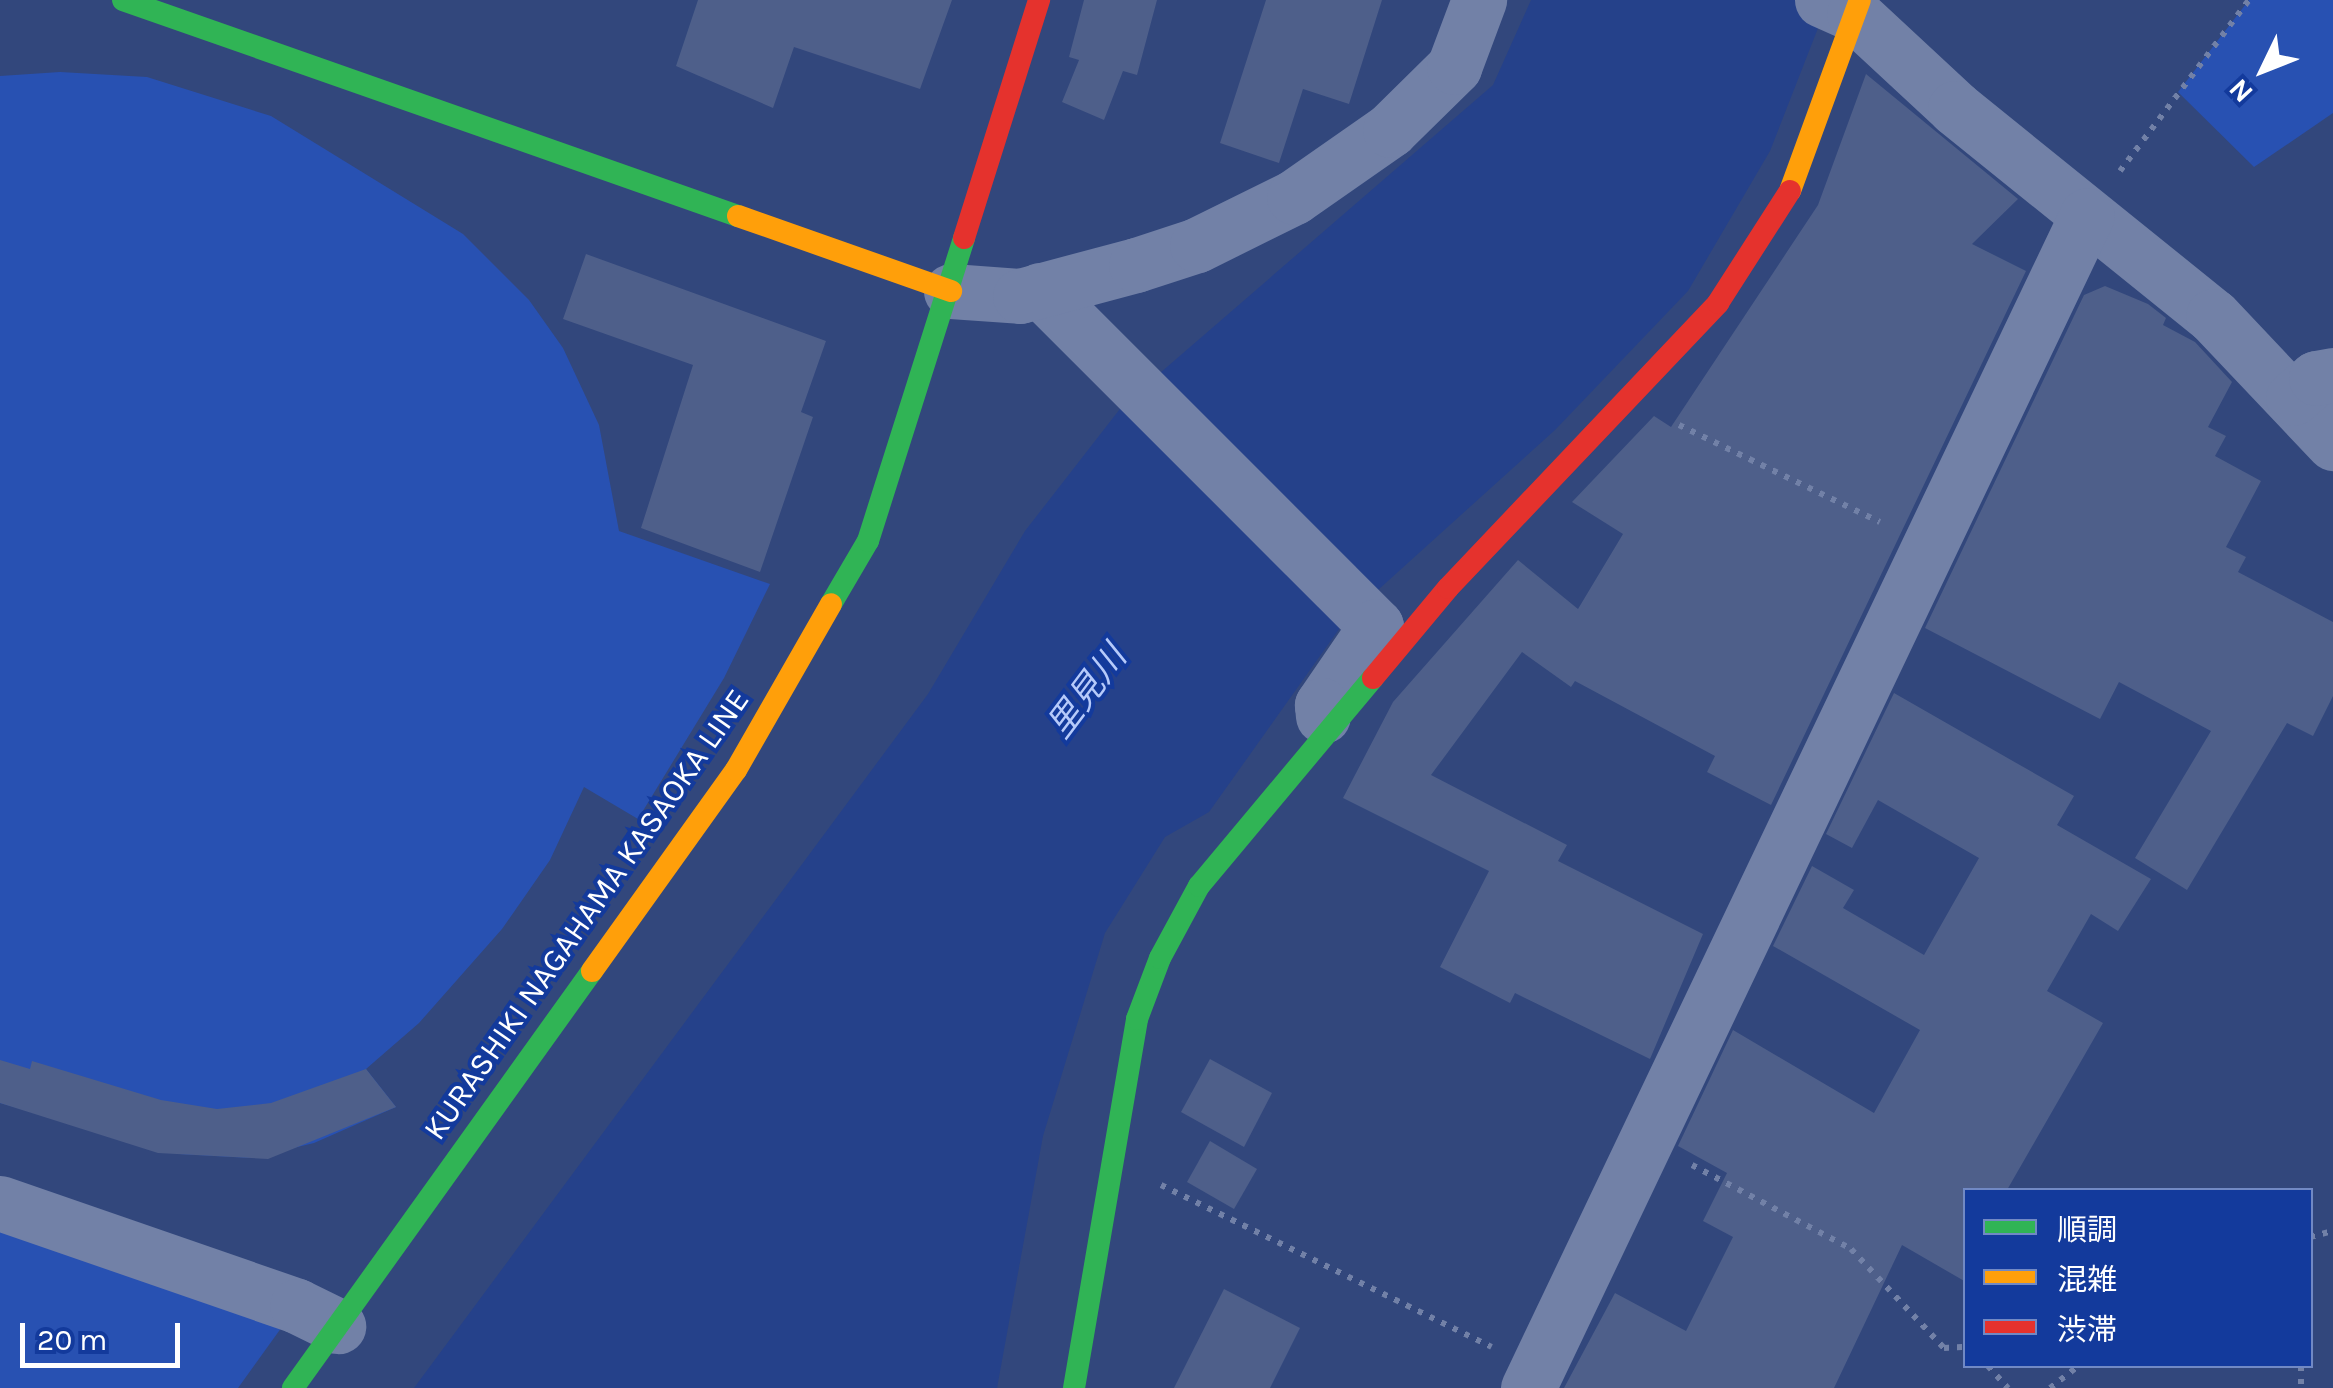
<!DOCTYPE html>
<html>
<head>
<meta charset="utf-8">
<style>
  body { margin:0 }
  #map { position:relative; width:2333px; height:1388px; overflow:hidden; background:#32477c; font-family:Karla,"Noto Sans JP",sans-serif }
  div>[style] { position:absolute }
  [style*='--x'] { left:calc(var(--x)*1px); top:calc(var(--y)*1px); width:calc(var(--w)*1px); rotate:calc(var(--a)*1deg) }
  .green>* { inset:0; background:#2851b2 }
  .water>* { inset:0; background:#25418a }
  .building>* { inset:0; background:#4e5f8a }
  .path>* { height:6px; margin-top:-3px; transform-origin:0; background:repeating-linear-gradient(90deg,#7281a7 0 5px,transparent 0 13px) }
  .street>* { height:55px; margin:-27.5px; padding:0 27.5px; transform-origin:27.5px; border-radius:27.5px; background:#7281a7 }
  .fast>* { height:22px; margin:-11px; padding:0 11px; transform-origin:11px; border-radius:11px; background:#30b455 }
  .slow>* { height:22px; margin:-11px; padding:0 11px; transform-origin:11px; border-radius:11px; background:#ff9f0a }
  .jam>* { height:22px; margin:-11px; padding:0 11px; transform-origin:11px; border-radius:11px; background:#e5322d }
  span { translate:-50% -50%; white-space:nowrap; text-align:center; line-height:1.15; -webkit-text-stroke:8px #133a9c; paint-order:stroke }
  .street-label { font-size:32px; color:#fff }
  .water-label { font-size:35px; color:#b6cafa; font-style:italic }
  .legend { position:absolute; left:1963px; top:1188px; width:350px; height:180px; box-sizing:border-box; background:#133a9c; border:2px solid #7189c4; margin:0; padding:12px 18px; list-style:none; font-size:30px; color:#fff }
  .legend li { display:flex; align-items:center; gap:20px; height:50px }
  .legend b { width:50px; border:2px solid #7189c4 }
  .north { position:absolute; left:2213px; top:20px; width:100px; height:100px; -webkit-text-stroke:8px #133a9c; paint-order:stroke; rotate:227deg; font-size:28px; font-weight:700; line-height:40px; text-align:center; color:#fff }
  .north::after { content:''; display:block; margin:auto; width:35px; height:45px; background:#fff; clip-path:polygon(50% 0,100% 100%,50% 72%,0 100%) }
  .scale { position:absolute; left:20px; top:1323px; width:160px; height:45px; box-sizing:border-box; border:5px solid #fff; border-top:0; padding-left:12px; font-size:30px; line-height:35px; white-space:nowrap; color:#fff; -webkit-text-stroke:8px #133a9c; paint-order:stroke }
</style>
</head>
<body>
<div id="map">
  <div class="green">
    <i style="clip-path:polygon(2249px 0,2333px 0,2333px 113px,2254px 167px,2178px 92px)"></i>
    <i style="clip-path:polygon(60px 72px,147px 77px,271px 116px,463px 234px,529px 300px,563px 348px,599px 425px,619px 531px,770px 584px,724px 678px,638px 819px,584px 787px,550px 860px,502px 929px,419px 1023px,366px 1069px,396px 1107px,314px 1143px,252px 1158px,179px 1154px,0 1103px,0 76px)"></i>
    <i style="clip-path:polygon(0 1203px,297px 1306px,238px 1388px,0 1388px)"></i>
  </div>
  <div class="water">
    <i style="clip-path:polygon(1531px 0,1829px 0,1770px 151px,1688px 291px,1555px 430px,1347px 618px,1209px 812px,1165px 837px,1105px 933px,1043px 1136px,997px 1388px,414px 1388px,928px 694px,1025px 531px,1123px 405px,1493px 85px)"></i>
  </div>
  <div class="building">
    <i style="clip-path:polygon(698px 0,952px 0,920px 89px,794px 47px,773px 108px,676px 66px)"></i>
    <i style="clip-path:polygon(1084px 0,1157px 0,1137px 75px,1123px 71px,1104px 120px,1062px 102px,1079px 60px,1069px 57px)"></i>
    <i style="clip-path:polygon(1266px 0,1382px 0,1349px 104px,1303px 89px,1279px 163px,1220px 143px)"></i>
    <i style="clip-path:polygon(1866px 74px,2018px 199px,1972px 244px,2026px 271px,1771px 805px,1707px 772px,1715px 756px,1575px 681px,1571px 687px,1522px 652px,1431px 775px,1567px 845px,1558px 861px,1703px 934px,1650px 1059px,1515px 993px,1510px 1003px,1440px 967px,1489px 871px,1343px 798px,1393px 702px,1518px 560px,1578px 609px,1623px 534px,1572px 502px,1654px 416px,1671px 427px,1818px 205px)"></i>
    <i style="clip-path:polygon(586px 254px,826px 341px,801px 412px,813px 417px,760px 572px,641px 528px,693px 365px,563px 319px)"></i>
    <i style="clip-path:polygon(2105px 286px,2148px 304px,2166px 318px,2163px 325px,2195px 342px,2232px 382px,2208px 427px,2226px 436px,2215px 456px,2261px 481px,2226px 547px,2246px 557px,2238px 572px,2333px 622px,2333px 696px,2313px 736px,2287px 723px,2187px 890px,2135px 858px,2211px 731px,2119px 682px,2100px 719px,1925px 628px,2084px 295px)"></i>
    <i style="clip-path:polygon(1894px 693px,2074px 796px,2057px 825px,2151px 879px,2118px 931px,2091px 914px,2047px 991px,2103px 1023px,2007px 1190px,1966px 1190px,1966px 1282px,1902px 1245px,1834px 1388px,1564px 1388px,1615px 1293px,1686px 1331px,1733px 1237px,1703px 1221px,1727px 1173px,1678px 1146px,1733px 1030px,1874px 1113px,1920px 1030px,1773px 946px,1812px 866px,1854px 890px,1843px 908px,1924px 955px,1979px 858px,1878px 800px,1852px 848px,1826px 834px)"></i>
    <i style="clip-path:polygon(1210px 1059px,1272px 1093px,1244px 1147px,1181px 1112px)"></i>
    <i style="clip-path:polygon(0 1060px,30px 1069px,32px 1061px,161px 1100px,217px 1109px,271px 1103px,366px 1069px,396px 1107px,268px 1159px,158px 1153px,0 1103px)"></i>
    <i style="clip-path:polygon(1210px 1141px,1257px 1169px,1234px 1209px,1187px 1182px)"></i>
    <i style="clip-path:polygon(1224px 1289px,1300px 1328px,1270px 1388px,1174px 1388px)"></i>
  </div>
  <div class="path">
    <i style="--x:2120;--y:171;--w:214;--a:-53"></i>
    <i style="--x:1679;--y:425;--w:223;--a:25.8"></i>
    <i style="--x:1692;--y:1165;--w:180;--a:27.8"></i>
    <i style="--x:1851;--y:1249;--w:136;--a:46.8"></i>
    <i style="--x:1944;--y:1348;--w:22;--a:-3"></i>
    <i style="--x:1161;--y:1185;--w:368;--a:26.1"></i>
    <i style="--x:2310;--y:1237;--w:24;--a:-15"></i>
    <i style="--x:1988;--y:1366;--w:30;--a:48"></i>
    <i style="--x:2301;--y:1366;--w:22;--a:90"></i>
    <i style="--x:2050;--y:1388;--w:36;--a:-38"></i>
  </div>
  <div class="street">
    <i style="--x:1822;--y:0;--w:35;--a:24"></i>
    <i style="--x:1854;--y:14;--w:138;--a:42.9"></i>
    <i style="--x:1955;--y:108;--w:331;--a:38.9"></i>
    <i style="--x:2213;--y:316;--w:175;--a:46.6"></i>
    <i style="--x:1040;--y:290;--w:475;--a:45"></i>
    <i style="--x:1376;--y:626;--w:96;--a:124.4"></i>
    <i style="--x:1322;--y:705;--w:11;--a:85"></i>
    <i style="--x:951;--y:291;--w:69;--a:4.1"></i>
    <i style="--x:1020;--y:296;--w:120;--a:-15"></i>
    <i style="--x:1136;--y:265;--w:64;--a:-18.2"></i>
    <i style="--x:1197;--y:245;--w:108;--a:-26.3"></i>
    <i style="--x:1294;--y:197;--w:117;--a:-34.9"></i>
    <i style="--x:1390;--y:130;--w:90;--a:-44.5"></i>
    <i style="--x:1454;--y:67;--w:72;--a:-69.5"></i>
    <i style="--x:2293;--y:398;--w:30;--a:-41"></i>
    <i style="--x:2316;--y:378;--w:17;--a:-10"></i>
    <i style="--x:0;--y:1203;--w:314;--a:19.1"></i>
    <i style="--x:297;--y:1306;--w:46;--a:26"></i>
    <i style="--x:1528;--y:1388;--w:1299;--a:-64.52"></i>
  </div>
  <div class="fast">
    <i style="--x:123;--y:0;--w:652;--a:19.35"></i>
    <i style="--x:831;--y:604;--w:73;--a:-59.6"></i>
    <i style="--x:868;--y:541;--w:318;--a:-72.4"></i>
    <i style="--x:293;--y:1388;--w:513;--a:-54.36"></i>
    <i style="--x:1074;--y:1388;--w:374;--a:-80.3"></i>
    <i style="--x:1137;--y:1019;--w:65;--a:-69.3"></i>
    <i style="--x:1160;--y:958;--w:82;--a:-61.6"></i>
    <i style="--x:1199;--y:886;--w:271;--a:-50.1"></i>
  </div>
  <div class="slow">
    <i style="--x:1790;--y:191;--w:203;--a:-69.9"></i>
    <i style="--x:738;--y:216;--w:226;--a:19.4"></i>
    <i style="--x:592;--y:971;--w:247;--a:-54.4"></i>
    <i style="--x:736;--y:770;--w:191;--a:-60.2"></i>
  </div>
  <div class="jam">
    <i style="--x:964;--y:238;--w:250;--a:-72.5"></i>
    <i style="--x:1373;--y:678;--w:117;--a:-50.2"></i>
    <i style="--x:1448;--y:588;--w:393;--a:-46.5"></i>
    <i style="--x:1718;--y:303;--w:133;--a:-57.3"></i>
  </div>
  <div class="street-label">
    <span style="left:587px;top:915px;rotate:-55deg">KURASHIKI NAGAHAMA KASAOKA LINE</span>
  </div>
  <div class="water-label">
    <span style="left:1087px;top:692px;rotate:-53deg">里見川</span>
  </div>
  <ul class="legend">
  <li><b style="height:12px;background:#30b455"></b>順調</li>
  <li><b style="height:12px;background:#ff9f0a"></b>混雑</li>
  <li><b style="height:12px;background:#e5322d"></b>渋滞</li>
  </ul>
  <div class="north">N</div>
  <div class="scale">20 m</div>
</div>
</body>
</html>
